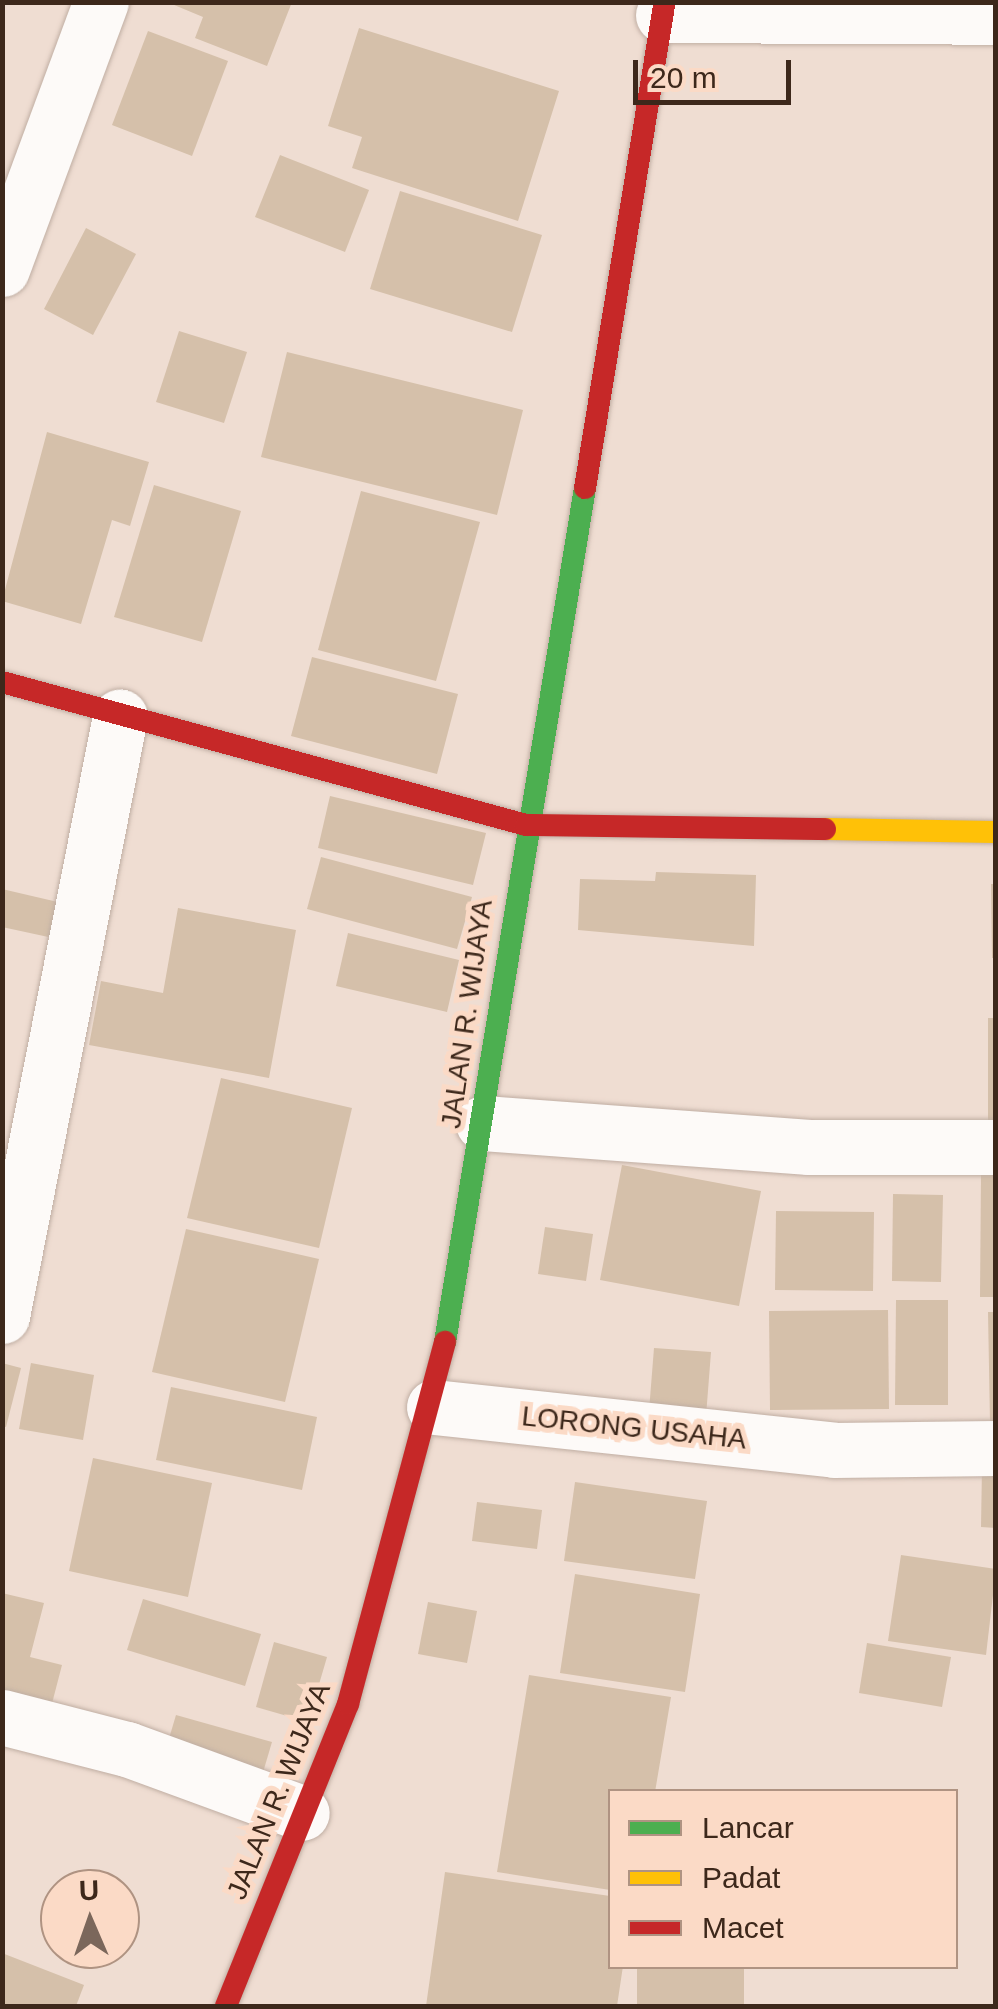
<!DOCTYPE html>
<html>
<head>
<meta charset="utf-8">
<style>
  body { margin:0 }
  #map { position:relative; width:998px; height:2009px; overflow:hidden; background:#efddd2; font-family:Helvetica,sans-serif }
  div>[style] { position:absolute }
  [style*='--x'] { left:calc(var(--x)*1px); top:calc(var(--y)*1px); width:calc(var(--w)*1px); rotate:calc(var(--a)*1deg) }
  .building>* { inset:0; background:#d5c0aa }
  .roads { filter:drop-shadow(0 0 2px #c0aea3) drop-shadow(0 0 2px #c0aea3) }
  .street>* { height:55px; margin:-27.5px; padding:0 27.5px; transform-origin:27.5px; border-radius:27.5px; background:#fdfaf8 }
  .fast>* { height:22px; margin:-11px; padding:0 11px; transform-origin:11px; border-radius:11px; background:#4caf50 }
  .slow>* { height:22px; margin:-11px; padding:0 11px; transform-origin:11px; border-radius:11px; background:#ffc107 }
  .jam>* { height:22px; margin:-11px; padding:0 11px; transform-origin:11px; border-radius:11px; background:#c62828 }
  span { translate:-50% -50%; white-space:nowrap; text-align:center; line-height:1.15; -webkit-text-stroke:10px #fbdac6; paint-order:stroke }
  .street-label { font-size:28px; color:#3d281b }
  .frame { position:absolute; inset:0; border:5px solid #3d281b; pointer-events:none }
  .legend { position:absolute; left:608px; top:1789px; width:350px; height:180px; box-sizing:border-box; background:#fbdac6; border:2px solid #af9382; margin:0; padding:12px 18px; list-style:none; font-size:30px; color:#3d281b }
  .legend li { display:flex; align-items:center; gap:20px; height:50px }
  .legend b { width:50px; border:2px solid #af9382 }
  .north { position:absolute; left:40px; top:1869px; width:100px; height:100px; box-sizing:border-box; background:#fbdac6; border:2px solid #af9382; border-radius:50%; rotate:358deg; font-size:28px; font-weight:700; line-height:40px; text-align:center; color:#3d281b }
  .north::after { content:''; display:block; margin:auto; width:35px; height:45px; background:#7b675b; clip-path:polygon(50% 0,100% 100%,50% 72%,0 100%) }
  .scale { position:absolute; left:633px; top:60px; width:158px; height:45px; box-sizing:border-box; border:5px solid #3d281b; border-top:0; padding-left:12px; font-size:30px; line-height:35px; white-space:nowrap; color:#3d281b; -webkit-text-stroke:8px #fbdac6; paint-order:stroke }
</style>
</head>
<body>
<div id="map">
  <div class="building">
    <i style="clip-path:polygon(167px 2px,292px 2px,267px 66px,195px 38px,203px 17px)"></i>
    <i style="clip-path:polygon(359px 28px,559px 91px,518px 221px,352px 168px,362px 137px,328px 126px)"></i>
    <i style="clip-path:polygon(148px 31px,228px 61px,192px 156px,112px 125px)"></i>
    <i style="clip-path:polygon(280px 155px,369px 190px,345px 252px,255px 217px)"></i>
    <i style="clip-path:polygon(400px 191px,542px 235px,512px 332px,370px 289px)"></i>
    <i style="clip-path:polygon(86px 228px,136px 254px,93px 335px,44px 309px)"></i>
    <i style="clip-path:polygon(179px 331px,247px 352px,224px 423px,156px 402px)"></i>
    <i style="clip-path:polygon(287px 352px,523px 410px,497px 515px,261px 457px)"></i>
    <i style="clip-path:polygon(47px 432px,149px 462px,130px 526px,112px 520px,81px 624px,2px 601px)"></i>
    <i style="clip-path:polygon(154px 485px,241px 511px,202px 642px,114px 617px)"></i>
    <i style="clip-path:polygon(361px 491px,480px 522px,436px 681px,318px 650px)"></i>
    <i style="clip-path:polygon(312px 657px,458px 694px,437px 774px,291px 736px)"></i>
    <i style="clip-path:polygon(330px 796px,486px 833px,473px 885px,318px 848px)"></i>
    <i style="clip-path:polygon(321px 857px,472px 897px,457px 949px,307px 909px)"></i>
    <i style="clip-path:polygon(656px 872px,756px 875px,754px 946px,578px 930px,580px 879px,655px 881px)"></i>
    <i style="clip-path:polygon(991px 884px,996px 884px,996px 958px,992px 958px)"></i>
    <i style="clip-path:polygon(2px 889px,62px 903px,53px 938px,2px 927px)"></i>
    <i style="clip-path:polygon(178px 908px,296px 930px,269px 1078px,89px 1045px,101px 981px,163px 993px)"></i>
    <i style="clip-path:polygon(348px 933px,459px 960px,447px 1012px,336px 986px)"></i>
    <i style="clip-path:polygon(988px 1018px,996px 1018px,996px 1122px,988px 1122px)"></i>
    <i style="clip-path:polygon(221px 1078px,352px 1108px,319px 1248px,187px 1218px)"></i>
    <i style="clip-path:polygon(622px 1165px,761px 1191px,739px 1306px,600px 1280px)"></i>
    <i style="clip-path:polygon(981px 1174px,996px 1174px,996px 1297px,980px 1297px)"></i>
    <i style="clip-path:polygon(893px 1194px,943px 1195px,941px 1282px,892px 1281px)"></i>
    <i style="clip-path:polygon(776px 1211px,874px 1212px,873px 1291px,775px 1290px)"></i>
    <i style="clip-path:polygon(545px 1227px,593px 1234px,586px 1281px,538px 1274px)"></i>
    <i style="clip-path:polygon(186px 1229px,319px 1259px,285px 1402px,152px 1372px)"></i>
    <i style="clip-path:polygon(896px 1300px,948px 1300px,948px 1405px,895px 1405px)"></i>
    <i style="clip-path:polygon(888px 1310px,889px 1409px,770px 1410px,769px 1311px)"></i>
    <i style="clip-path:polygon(988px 1312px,996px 1312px,996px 1423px,990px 1423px)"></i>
    <i style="clip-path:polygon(654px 1348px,711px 1352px,706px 1416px,649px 1411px)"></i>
    <i style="clip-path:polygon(2px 1363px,21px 1368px,6px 1427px,2px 1426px)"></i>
    <i style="clip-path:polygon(31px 1363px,94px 1375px,83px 1440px,19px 1429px)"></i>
    <i style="clip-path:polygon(171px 1387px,317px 1417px,302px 1490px,156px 1460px)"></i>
    <i style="clip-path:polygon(93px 1458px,212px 1483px,188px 1597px,69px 1571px)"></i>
    <i style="clip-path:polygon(982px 1468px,996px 1469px,996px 1528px,981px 1527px)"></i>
    <i style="clip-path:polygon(575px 1482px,707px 1501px,695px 1579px,564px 1561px)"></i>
    <i style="clip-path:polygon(477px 1502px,542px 1510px,537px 1549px,472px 1541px)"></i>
    <i style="clip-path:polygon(901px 1555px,996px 1569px,986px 1655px,888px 1641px)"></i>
    <i style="clip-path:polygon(575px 1574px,700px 1594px,685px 1692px,560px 1673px)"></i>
    <i style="clip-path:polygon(2px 1593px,44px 1603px,30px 1657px,62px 1665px,49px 1715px,2px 1703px)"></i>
    <i style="clip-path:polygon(143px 1599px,261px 1634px,245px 1686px,127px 1650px)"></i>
    <i style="clip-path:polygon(428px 1602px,477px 1611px,467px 1663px,418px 1654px)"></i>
    <i style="clip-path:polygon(274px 1642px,327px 1657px,308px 1722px,256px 1707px)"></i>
    <i style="clip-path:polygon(867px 1643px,951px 1657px,942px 1707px,859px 1693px)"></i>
    <i style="clip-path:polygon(529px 1675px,671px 1697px,655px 1792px,610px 1792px,610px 1890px,497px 1872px)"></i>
    <i style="clip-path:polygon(176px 1715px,272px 1742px,261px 1779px,165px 1752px)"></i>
    <i style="clip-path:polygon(445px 1872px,610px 1896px,610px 1966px,623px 1966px,617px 2006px,426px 2006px)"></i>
    <i style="clip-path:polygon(2px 1953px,84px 1985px,76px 2006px,2px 2006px)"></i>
    <i style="clip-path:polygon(637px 1966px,744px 1966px,744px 2006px,637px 2006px)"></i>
  </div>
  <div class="roads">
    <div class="street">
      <i style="--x:663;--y:15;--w:333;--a:0.3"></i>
      <i style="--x:2;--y:269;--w:285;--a:-69.7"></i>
      <i style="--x:483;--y:1123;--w:327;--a:4.2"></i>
      <i style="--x:809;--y:1147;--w:187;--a:0"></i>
      <i style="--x:2;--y:1316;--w:611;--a:-78.87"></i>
      <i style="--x:434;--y:1407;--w:402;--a:6.1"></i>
      <i style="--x:834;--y:1450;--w:162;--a:-0.7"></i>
      <i style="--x:2;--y:1717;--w:129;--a:14.4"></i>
      <i style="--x:127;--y:1749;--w:186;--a:20.1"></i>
    </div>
    <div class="fast">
      <i style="--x:445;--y:1342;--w:865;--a:-80.69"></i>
    </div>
    <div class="slow">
      <i style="--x:825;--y:829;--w:171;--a:1"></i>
    </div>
    <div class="jam">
      <i style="--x:585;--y:488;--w:493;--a:-80.7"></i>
      <i style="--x:2;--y:682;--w:543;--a:15.26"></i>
      <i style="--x:526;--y:825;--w:299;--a:0.8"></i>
      <i style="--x:226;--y:2006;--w:326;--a:-68"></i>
      <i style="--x:348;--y:1704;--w:375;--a:-75"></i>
    </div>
  </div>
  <div class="street-label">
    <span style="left:467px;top:1014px;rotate:-82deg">JALAN R. WIJAYA</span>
    <span style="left:634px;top:1428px;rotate:6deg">LORONG USAHA</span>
    <span style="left:279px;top:1791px;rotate:-68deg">JALAN R. WIJAYA</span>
  </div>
  <div class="frame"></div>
  <ul class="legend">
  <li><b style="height:12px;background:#4caf50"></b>Lancar</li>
  <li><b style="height:12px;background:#ffc107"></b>Padat</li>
  <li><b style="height:12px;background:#c62828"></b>Macet</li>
  </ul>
  <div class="north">U</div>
  <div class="scale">20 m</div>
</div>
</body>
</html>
